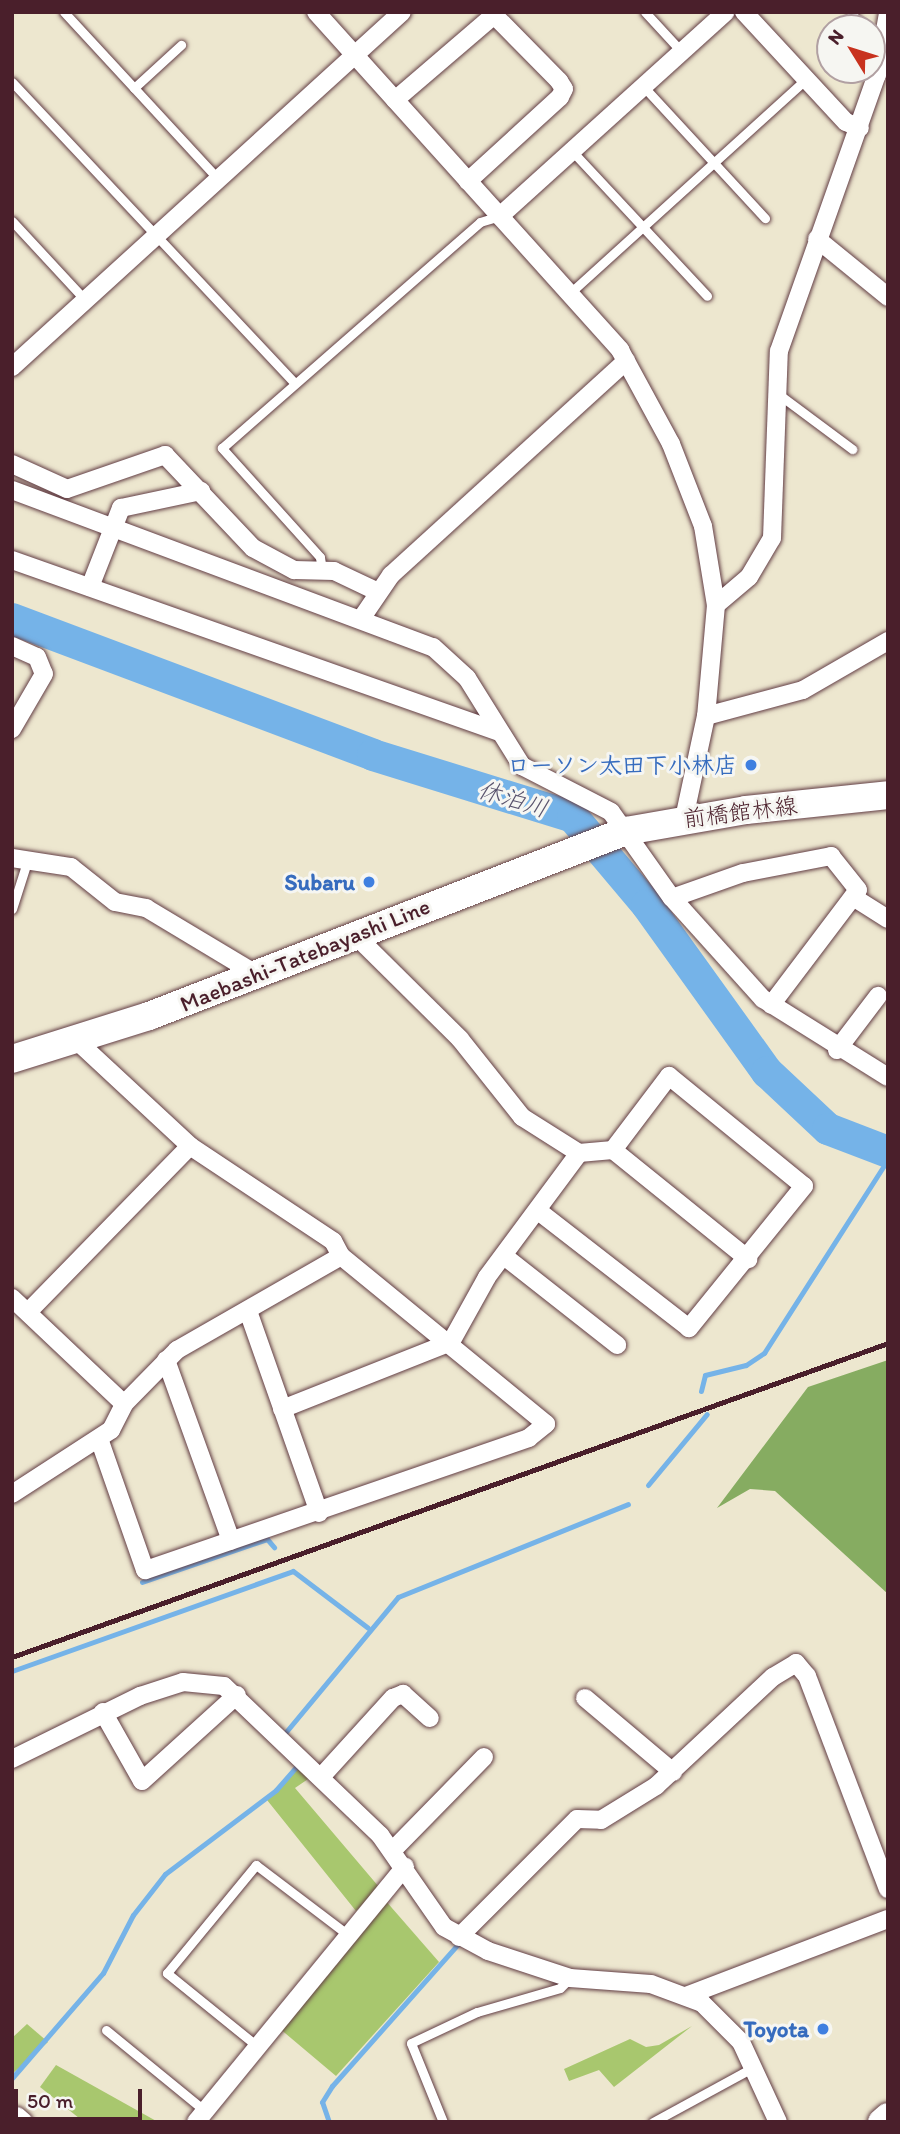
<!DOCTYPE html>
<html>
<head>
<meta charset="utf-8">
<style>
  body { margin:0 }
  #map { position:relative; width:900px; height:2134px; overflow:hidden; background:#ede7cf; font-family:Itim,"Klee One",sans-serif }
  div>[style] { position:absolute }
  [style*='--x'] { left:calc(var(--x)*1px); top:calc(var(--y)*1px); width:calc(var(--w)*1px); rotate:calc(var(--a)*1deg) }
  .green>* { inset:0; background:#a8c76e }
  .forest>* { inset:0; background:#86ac61 }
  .stream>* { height:5px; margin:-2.5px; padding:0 2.5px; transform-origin:2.5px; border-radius:2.5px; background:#75b3e8 }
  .river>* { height:32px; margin:-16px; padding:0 16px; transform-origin:16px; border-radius:16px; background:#75b3e8 }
  .roads { filter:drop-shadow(0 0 2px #623d44) drop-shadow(0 0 2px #623d44) }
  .lane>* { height:9px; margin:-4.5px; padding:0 4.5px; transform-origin:4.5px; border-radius:4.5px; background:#fff }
  .street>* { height:18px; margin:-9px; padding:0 9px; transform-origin:9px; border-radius:9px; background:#fff }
  .secondary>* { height:26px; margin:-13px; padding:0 13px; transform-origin:13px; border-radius:13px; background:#fff }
  .primary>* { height:28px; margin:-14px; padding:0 14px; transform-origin:14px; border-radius:14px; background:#fff }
  .rail>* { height:5px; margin:-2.5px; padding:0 2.5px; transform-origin:2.5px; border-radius:2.5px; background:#4a1f2b }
  .dots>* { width:19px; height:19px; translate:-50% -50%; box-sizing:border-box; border:4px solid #f6f6f2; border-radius:50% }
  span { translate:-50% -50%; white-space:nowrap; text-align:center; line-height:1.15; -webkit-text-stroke:6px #f6f6f2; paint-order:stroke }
  .shop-label { font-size:23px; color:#366cbe; font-weight:700 }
  .right { translate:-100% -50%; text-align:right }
  .street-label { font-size:23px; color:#4a1f2b }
  .water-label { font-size:24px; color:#59536d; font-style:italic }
  .frame { position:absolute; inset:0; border:14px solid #4a1f2b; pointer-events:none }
  .north { position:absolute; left:816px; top:14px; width:70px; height:70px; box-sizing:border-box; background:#f6f6f2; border:2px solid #b1a0a2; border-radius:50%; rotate:308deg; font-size:19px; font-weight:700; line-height:28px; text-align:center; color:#4a1f2b }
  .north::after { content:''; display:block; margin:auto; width:24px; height:32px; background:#c8321e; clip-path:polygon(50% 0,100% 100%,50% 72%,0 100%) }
  .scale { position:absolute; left:14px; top:2089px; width:128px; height:32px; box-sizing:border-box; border:4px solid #4a1f2b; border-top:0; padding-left:9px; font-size:21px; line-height:24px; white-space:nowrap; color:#4a1f2b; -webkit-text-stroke:5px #f6f6f2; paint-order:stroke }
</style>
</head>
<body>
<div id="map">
  <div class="green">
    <i style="clip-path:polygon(300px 1767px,311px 1777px,295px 1788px,379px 1887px,356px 1911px,267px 1800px)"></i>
    <i style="clip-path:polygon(385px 1900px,439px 1962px,336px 2076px,279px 2028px)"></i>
    <i style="clip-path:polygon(27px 2024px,48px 2042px,12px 2074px,12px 2038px)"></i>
    <i style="clip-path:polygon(692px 2026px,614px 2087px,599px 2070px,569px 2081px,564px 2069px,630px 2039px,646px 2047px,659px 2045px)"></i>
    <i style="clip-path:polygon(56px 2065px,158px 2122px,84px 2122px,40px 2087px)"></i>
  </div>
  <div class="forest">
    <i style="clip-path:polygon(888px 1360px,888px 1594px,775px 1491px,750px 1489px,717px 1508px,808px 1387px)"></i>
  </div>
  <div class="stream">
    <i style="--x:701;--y:1391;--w:16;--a:-76"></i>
    <i style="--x:705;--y:1375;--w:42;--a:-13.7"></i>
    <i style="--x:746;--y:1365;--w:22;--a:-34"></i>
    <i style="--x:764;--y:1353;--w:230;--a:-57.4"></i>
    <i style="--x:648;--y:1485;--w:92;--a:-50.3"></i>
    <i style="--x:142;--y:1582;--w:132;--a:-19"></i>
    <i style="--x:267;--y:1539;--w:11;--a:49"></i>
    <i style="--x:12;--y:1671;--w:298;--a:-19.6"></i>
    <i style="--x:293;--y:1571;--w:94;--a:37.2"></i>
    <i style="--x:285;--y:1733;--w:177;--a:-50.3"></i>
    <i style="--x:398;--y:1597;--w:248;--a:-22"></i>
    <i style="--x:12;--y:2078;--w:139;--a:-49.1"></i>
    <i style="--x:103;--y:1973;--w:65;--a:-62.7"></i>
    <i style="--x:133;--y:1915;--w:52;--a:-52"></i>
    <i style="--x:165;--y:1874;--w:139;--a:-37.1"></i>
    <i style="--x:276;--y:1790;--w:35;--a:-49"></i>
    <i style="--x:329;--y:2122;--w:21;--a:-109"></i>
    <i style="--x:322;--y:2102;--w:19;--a:-58"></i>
    <i style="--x:332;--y:2086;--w:191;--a:-48.4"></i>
  </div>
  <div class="river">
    <i style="--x:12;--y:619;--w:386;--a:20.6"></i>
    <i style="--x:373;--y:755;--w:209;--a:17.2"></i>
    <i style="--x:573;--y:817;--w:115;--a:49.9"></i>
    <i style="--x:647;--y:905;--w:206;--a:54.3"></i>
    <i style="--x:767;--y:1072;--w:83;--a:43.1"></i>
    <i style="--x:828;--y:1129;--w:64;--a:21"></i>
  </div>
  <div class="roads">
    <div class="lane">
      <i style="--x:64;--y:12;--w:230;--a:47.3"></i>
      <i style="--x:645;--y:12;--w:53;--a:47.3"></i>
      <i style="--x:851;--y:12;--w:19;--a:55"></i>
      <i style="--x:12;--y:82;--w:413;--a:46.8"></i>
      <i style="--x:643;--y:86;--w:180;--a:47.3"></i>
      <i style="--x:134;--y:88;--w:64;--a:-42.5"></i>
      <i style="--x:572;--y:151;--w:198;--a:47"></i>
      <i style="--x:12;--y:221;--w:109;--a:47.2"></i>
      <i style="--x:570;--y:293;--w:317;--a:-42.2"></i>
      <i style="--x:777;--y:393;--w:94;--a:36.7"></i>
      <i style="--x:322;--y:570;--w:13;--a:-99"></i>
      <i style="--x:320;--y:557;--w:147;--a:-132"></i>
      <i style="--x:222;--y:448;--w:343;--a:-41.2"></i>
      <i style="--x:480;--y:222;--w:21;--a:-17"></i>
      <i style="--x:12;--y:909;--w:52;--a:-72.3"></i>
      <i style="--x:106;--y:2030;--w:128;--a:39.3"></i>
      <i style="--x:257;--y:2046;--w:116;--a:-141"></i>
      <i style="--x:167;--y:1973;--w:140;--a:-50.5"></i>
      <i style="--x:256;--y:1865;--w:114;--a:37.2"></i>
      <i style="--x:443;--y:2122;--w:85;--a:-112.1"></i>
      <i style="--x:411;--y:2043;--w:73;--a:-25.2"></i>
      <i style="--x:477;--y:2012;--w:86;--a:-16.1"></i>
      <i style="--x:560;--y:1988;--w:14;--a:-45"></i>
      <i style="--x:653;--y:2122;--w:113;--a:-28.6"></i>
    </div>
    <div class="street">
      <i style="--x:316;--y:12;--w:455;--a:48"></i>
      <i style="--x:620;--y:350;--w:107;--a:61.5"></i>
      <i style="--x:671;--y:444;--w:88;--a:68.7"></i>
      <i style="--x:703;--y:526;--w:80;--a:80.7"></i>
      <i style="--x:716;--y:605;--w:111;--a:95.1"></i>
      <i style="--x:706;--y:716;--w:105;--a:102.1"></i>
      <i style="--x:744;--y:12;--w:150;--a:47.2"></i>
      <i style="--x:846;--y:122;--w:15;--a:23"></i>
      <i style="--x:395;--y:100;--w:130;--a:-40.6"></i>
      <i style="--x:494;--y:15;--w:93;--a:45.4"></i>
      <i style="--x:559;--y:81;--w:9;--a:58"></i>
      <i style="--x:564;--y:89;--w:9;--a:117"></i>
      <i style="--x:560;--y:97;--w:125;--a:137.6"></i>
      <i style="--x:500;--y:216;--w:304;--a:-42.1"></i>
      <i style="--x:817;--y:239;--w:92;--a:39.2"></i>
      <i style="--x:12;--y:367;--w:527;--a:-42.31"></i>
      <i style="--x:12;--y:464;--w:60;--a:24.4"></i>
      <i style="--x:67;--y:489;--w:104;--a:-19.1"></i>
      <i style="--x:165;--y:455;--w:128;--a:46.6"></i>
      <i style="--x:253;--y:548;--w:47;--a:28.2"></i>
      <i style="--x:294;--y:570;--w:40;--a:1.4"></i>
      <i style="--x:334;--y:571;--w:47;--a:25.5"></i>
      <i style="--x:12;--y:490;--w:449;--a:20.5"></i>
      <i style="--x:433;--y:647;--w:46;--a:42.4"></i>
      <i style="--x:467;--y:678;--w:104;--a:58"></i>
      <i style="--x:522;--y:766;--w:100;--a:27.3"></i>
      <i style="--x:611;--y:812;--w:105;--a:54.7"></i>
      <i style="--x:672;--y:898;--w:136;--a:48"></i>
      <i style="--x:763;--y:999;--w:147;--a:32"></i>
      <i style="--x:12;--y:560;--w:516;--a:19.45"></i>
      <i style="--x:90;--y:587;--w:85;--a:-68.6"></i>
      <i style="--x:121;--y:508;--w:82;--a:-12"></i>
      <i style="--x:716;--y:605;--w:43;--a:-40.3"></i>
      <i style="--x:749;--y:577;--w:45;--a:-59.5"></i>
      <i style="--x:772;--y:538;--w:187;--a:-87.9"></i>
      <i style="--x:779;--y:351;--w:293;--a:-70.5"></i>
      <i style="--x:877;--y:75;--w:63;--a:-79.9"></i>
      <i style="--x:361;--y:619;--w:53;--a:-55.7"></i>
      <i style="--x:391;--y:575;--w:318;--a:-42.3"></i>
      <i style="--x:12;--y:646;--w:27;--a:24"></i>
      <i style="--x:37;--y:657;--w:18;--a:68"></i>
      <i style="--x:44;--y:674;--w:64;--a:120.2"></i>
      <i style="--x:706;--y:716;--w:100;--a:-15"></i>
      <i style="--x:803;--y:690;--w:98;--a:-30"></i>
      <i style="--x:12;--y:858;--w:60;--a:8.7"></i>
      <i style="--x:71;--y:867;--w:56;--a:38.5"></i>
      <i style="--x:115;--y:902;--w:32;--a:11"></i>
      <i style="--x:146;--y:908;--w:128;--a:31"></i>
      <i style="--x:853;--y:897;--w:41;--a:32.2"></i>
      <i style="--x:672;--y:898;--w:75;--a:-19.4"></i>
      <i style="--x:743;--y:873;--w:90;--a:-10.9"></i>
      <i style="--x:831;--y:856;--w:43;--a:51.5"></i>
      <i style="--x:858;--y:890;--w:144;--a:127.1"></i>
      <i style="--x:354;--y:934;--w:149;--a:44.7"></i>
      <i style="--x:460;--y:1039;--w:100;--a:51.5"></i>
      <i style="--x:522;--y:1117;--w:67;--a:32.3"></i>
      <i style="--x:579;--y:1153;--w:34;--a:-5"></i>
      <i style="--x:613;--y:1150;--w:93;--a:-52.9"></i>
      <i style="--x:669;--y:1076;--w:174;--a:39.2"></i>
      <i style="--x:804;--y:1186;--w:183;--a:129"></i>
      <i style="--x:689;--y:1328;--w:191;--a:-142.2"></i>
      <i style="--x:76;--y:1040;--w:156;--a:42.9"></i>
      <i style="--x:190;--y:1146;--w:172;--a:33.6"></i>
      <i style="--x:333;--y:1241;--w:17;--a:62"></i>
      <i style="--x:341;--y:1256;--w:265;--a:39.3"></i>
      <i style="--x:546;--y:1424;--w:22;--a:141"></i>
      <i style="--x:529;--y:1438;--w:406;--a:161"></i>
      <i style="--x:145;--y:1570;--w:139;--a:-109.3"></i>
      <i style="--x:837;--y:1050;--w:68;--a:-52.8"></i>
      <i style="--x:613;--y:1150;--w:174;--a:38.9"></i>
      <i style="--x:504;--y:1256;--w:144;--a:38.2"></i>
      <i style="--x:12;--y:1298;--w:154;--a:43.4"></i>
      <i style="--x:248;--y:1311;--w:214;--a:70.6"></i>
      <i style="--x:28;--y:1312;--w:232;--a:-45.7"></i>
      <i style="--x:166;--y:1360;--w:192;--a:70.2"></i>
      <i style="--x:282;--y:1409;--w:182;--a:-21.6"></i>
      <i style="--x:451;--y:1342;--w:74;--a:-61"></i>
      <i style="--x:487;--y:1277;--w:154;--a:-53.4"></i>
      <i style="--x:12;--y:1494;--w:118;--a:-32.9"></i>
      <i style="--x:111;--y:1430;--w:29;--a:-63"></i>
      <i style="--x:124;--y:1404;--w:76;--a:-45.5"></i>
      <i style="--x:177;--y:1350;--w:189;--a:-29.8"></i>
      <i style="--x:585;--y:1698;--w:115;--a:40.1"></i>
      <i style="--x:103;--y:1712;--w:79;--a:60.5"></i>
      <i style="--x:142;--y:1781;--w:128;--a:-42.2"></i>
      <i style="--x:12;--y:1759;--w:143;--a:-26.2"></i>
      <i style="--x:140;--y:1696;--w:45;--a:-18"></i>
      <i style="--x:183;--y:1682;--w:41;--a:5.6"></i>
      <i style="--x:224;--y:1686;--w:216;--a:43.7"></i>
      <i style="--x:380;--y:1835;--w:112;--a:55.2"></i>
      <i style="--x:444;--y:1927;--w:50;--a:28.6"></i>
      <i style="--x:488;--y:1951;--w:86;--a:18.2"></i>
      <i style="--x:570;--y:1978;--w:81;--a:4.2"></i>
      <i style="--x:651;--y:1984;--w:54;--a:20.4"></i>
      <i style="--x:702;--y:2003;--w:55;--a:45"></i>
      <i style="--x:741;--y:2042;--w:88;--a:65.2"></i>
      <i style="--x:321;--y:1777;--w:107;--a:-47.7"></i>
      <i style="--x:393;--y:1698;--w:11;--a:-22"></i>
      <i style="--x:403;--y:1694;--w:36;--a:42"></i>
      <i style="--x:393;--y:1850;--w:130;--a:-45.6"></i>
      <i style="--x:459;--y:1937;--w:167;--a:-45"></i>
      <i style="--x:577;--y:1819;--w:24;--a:2"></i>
      <i style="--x:601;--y:1820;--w:65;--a:-31.7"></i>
      <i style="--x:656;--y:1786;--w:160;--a:-43"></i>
      <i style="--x:773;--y:1677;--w:27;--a:-31"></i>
      <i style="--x:796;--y:1663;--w:17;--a:50"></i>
      <i style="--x:807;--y:1676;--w:228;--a:69.2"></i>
      <i style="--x:686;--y:1996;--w:216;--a:-20.9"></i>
      <i style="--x:17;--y:2116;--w:9;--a:41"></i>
      <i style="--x:196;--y:2122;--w:330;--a:-50.7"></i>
    </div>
    <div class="secondary">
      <i style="--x:881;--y:2122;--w:9;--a:-41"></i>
    </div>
    <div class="primary">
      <i style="--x:12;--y:1059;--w:144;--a:-17.4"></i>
      <i style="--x:149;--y:1016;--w:512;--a:-21.2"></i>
      <i style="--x:626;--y:831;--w:122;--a:-9.9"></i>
      <i style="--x:746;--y:810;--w:143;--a:-6"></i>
    </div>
  </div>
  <div class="rail">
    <i style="--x:12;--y:1657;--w:931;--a:-19.72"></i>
  </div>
  <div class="dots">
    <i style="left:751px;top:765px;background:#3f7fe0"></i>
    <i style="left:369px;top:882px;background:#3f7fe0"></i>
    <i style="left:823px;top:2029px;background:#3f7fe0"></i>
  </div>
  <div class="shop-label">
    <span class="right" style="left:737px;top:765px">ローソン太田下小林店</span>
    <span class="right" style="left:355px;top:882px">Subaru</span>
    <span class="right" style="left:809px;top:2029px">Toyota</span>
  </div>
  <div class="street-label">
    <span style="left:740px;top:812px;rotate:-7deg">前橋館林線</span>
    <span style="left:305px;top:955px;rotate:-22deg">Maebashi-Tatebayashi Line</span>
  </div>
  <div class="water-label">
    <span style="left:513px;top:799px;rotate:17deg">休泊川</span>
  </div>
  <div class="frame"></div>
  <div class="north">N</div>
  <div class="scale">50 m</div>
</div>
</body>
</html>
